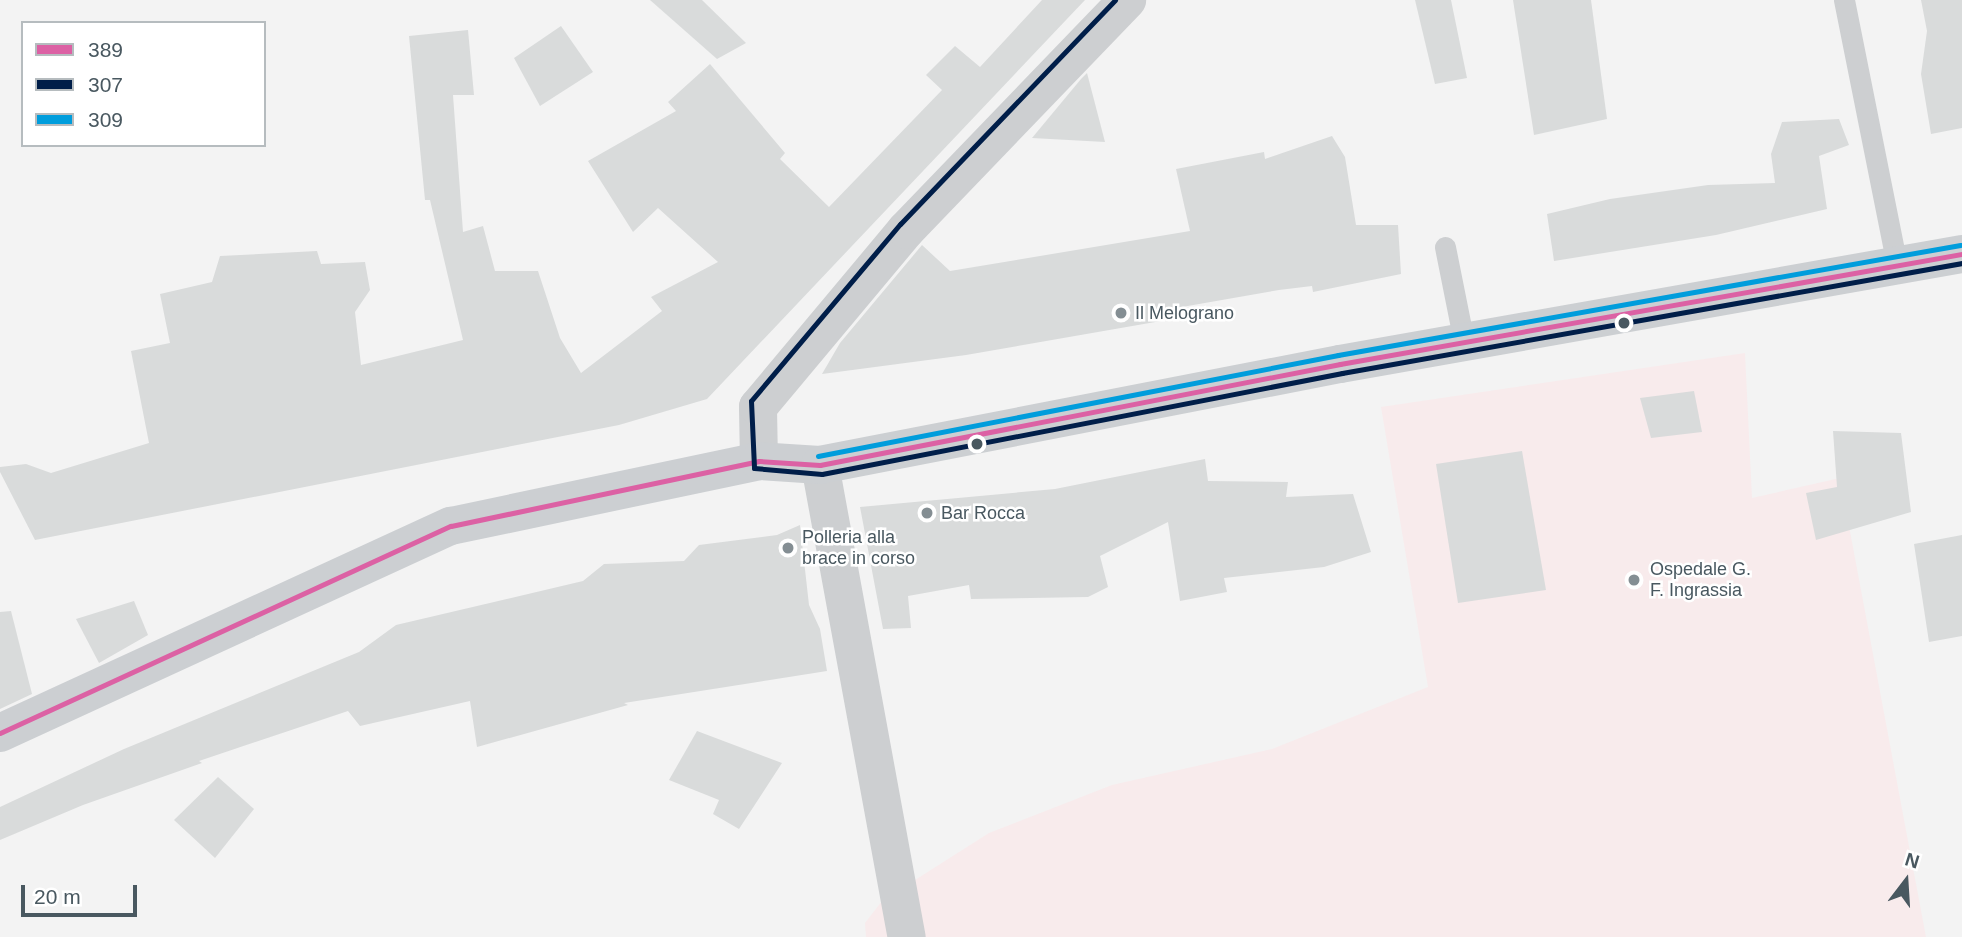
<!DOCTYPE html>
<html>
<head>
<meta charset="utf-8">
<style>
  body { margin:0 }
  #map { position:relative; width:1962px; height:937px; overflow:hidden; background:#f3f3f3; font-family:Helvetica,sans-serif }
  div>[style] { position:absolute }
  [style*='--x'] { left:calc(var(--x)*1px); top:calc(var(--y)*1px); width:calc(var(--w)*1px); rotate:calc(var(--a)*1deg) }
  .medical>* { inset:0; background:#f8ebec }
  .building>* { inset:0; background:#d9dbdb }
  .service>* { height:21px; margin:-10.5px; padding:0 10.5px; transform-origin:10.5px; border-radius:10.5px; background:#cdcfd1 }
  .minor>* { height:38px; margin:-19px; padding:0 19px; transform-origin:19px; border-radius:19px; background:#cdcfd1 }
  .tertiary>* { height:38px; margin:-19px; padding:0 19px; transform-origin:19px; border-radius:19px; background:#cdcfd1 }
  .secondary>* { height:38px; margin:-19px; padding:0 19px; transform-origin:19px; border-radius:19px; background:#cccfd2 }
  .bus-1>* { height:5px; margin:-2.5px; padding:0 2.5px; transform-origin:2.5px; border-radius:2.5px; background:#dc61a4 }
  .bus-2>* { height:5px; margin:-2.5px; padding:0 2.5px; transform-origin:2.5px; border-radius:2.5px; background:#001e49 }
  .bus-3>* { height:5px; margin:-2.5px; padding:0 2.5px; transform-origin:2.5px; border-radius:2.5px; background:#009ddc }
  .dots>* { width:19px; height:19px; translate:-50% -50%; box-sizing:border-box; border:4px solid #fff; border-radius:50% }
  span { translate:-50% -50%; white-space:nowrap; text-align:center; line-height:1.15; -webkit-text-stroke:5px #fff; paint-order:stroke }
  .poi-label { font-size:18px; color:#495860 }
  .left { translate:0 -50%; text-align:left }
  .legend { position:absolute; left:21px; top:21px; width:245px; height:126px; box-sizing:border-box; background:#fff; border:2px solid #b6bcbf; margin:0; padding:9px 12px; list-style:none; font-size:21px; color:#495860 }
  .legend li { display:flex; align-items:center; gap:14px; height:35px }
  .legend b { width:35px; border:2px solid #b6bcbf }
  .north { position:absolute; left:1871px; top:846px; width:70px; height:70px; -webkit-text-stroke:5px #fff; paint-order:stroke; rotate:17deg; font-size:19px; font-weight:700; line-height:28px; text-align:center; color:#495860 }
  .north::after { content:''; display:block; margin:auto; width:24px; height:32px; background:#495860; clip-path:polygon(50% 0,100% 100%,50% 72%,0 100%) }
  .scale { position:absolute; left:21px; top:885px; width:116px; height:32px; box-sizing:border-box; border:4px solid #495860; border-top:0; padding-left:9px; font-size:21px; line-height:24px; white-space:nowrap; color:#495860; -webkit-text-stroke:5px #fff; paint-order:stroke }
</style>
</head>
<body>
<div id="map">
  <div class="medical">
    <i style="clip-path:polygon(1745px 353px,1752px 498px,1840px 478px,1926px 937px,866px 937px,865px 923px,882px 901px,989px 833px,1112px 785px,1272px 749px,1428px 687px,1381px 407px)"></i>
  </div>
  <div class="building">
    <i style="clip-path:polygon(650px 0,702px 0,746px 43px,717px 59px)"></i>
    <i style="clip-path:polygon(1042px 0,1085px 0,707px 399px,619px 425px,35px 540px,0 472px,0 467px,26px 464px,51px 473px,149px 443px,131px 351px,170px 343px,160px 294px,212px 282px,220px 256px,317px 251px,321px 264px,365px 262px,370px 290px,355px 312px,361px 365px,463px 340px,430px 200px,425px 200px,409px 36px,468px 30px,474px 95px,453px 95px,463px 232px,483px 226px,495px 271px,538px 271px,560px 338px,581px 373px,662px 311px,651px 297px,718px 262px,658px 208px,633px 232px,588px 161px,676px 111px,668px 102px,710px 64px,785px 153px,780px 159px,829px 207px,942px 90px,926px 75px,955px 46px,980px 67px)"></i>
    <i style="clip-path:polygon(1415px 0,1451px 0,1467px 78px,1435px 84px)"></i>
    <i style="clip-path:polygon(1513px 0,1591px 0,1607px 119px,1534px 135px)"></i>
    <i style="clip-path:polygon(1921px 0,1962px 0,1962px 128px,1931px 134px,1921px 74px,1927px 31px)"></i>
    <i style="clip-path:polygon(561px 26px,593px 72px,540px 106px,514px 58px)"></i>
    <i style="clip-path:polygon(1087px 73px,1105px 142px,1032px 138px,1081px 79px)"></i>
    <i style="clip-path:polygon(1839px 119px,1849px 145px,1819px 156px,1827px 209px,1716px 235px,1554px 261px,1547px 214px,1610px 199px,1708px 185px,1775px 183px,1771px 154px,1782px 122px)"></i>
    <i style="clip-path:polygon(1332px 136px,1345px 157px,1356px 225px,1398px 225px,1401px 274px,1313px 292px,1312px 286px,1279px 290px,1159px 311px,1161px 321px,966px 355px,822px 374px,840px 343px,922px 245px,950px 271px,1190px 231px,1176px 169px,1264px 152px,1265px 159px)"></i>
    <i style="clip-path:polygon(1694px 391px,1702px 432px,1651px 438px,1640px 398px)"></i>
    <i style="clip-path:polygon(1833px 431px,1901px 433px,1911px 512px,1816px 540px,1806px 493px,1837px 487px)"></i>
    <i style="clip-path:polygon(1522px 451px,1546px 590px,1458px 603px,1436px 464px)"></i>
    <i style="clip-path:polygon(1205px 459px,1208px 481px,1288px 482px,1286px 497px,1353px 494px,1371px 552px,1324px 567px,1224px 578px,1227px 592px,1180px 601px,1168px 522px,1100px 556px,1108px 587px,1088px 597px,971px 599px,969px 585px,908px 596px,911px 628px,883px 629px,860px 507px,1055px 489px)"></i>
    <i style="clip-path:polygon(800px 525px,809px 605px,820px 629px,827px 671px,624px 703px,628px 705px,477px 747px,470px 701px,360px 726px,348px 711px,199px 761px,202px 763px,83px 805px,0 840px,0 807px,124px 749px,359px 652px,396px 625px,583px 581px,604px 564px,684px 561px,699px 545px,777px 535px)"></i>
    <i style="clip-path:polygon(1962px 535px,1962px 636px,1929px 642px,1914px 544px)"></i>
    <i style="clip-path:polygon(134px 601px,148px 635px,99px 663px,76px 619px)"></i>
    <i style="clip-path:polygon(11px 611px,32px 694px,0 709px,0 612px)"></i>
    <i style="clip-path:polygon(697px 731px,782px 763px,739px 829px,713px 814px,719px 800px,669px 780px)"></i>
    <i style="clip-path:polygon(218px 777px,254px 809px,215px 858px,174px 820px)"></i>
  </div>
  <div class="service">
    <i style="--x:1844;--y:0;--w:271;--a:78.7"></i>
    <i style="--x:1445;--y:247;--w:97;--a:78.7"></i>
  </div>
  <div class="minor">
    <i style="--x:820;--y:465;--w:480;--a:79.6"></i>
  </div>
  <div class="tertiary">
    <i style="--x:759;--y:461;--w:54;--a:-91.1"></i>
    <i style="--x:758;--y:407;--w:231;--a:-50.1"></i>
    <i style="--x:906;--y:230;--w:319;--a:-46.1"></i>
  </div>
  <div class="secondary">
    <i style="--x:0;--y:733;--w:496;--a:-24.7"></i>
    <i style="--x:451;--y:526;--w:315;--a:-11.9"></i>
    <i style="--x:759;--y:461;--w:61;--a:3.8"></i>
    <i style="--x:820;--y:465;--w:530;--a:-10.99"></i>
    <i style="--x:1340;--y:364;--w:632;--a:-10.03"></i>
  </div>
  <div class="bus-1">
    <i style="--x:0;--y:733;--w:496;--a:-24.7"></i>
    <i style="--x:451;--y:526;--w:315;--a:-11.9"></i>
    <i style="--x:759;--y:461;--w:61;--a:3.8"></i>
    <i style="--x:820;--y:465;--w:530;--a:-10.99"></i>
    <i style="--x:1340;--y:364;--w:632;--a:-10.03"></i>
  </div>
  <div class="bus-2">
    <i style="--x:1115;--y:0;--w:310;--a:133.8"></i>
    <i style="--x:900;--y:224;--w:231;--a:130.1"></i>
    <i style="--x:751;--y:401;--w:67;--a:87.4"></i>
    <i style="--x:754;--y:468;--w:68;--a:5"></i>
    <i style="--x:822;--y:474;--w:530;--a:-10.99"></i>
    <i style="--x:1342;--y:373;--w:630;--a:-10.06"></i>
  </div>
  <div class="bus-3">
    <i style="--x:818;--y:456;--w:530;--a:-10.99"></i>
    <i style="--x:1338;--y:355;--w:632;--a:-10.03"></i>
  </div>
  <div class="dots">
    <i style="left:1121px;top:313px;background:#848e93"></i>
    <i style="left:1624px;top:323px;background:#495860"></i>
    <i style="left:977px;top:444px;background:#495860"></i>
    <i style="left:927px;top:513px;background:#848e93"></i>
    <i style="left:788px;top:548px;background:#848e93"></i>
    <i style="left:1634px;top:580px;background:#848e93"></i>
  </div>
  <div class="poi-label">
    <span class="left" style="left:1135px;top:313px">Il Melograno</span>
    <span class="left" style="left:941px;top:513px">Bar Rocca</span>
    <span class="left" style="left:802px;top:548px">Polleria alla<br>brace in corso</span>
    <span class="left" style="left:1650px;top:580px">Ospedale G.<br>F. Ingrassia</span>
  </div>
  <ul class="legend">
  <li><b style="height:9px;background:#dc61a4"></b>389</li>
  <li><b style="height:9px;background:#001e49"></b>307</li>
  <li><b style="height:9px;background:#009ddc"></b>309</li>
  </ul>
  <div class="north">N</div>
  <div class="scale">20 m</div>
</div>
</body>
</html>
